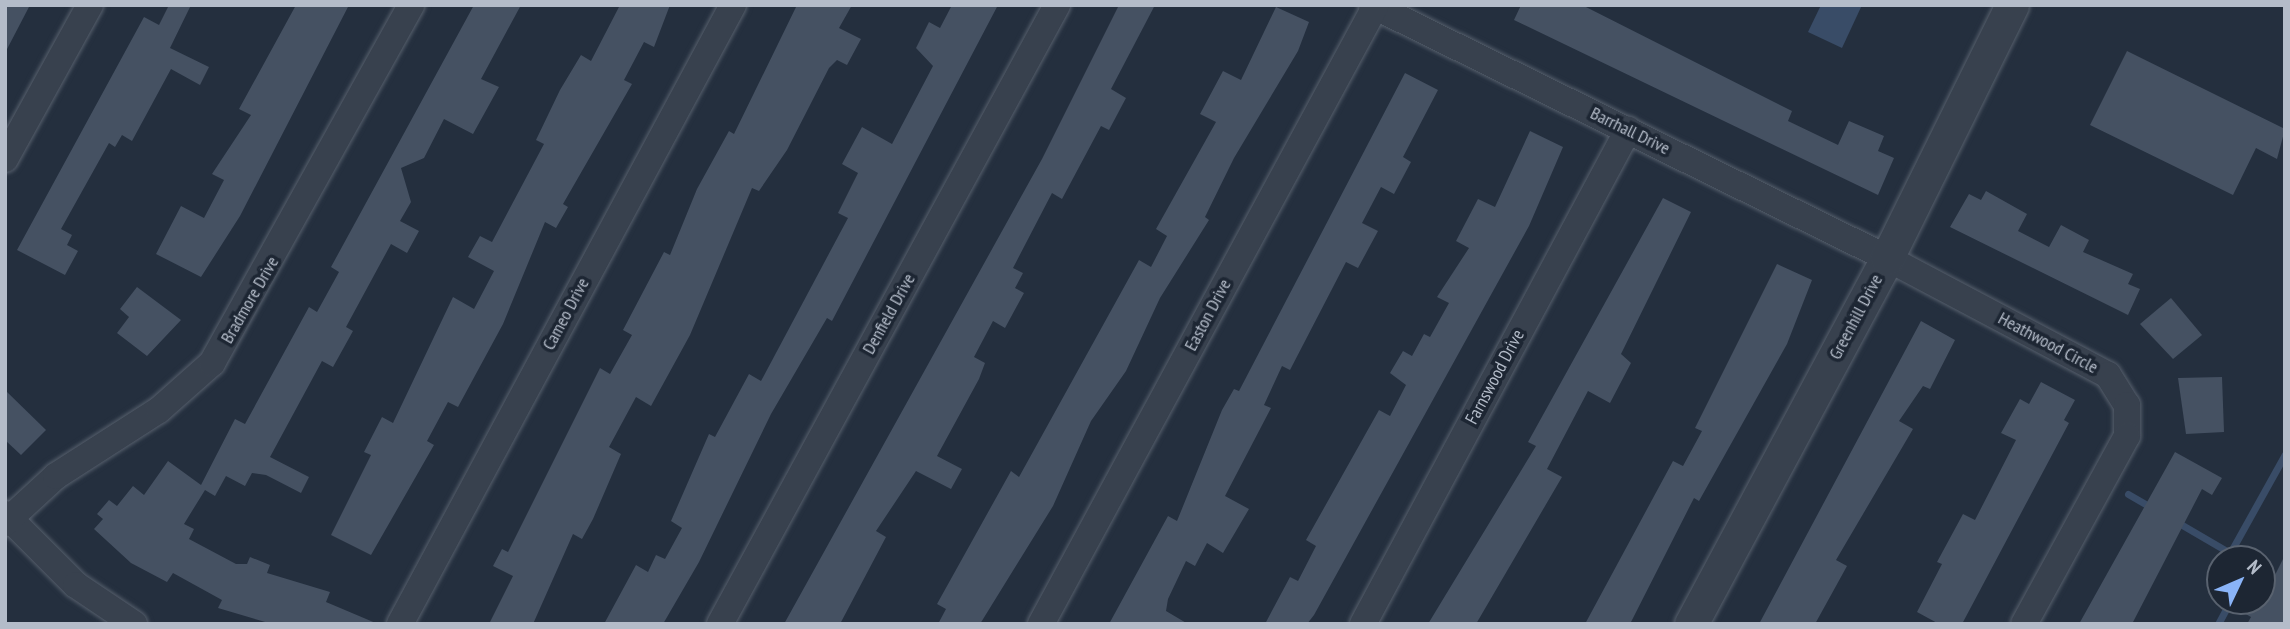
<!DOCTYPE html>
<html>
<head>
<meta charset="utf-8">
<style>
  body { margin:0 }
  #map { position:relative; width:2290px; height:629px; overflow:hidden; background:#242f3e; font-family:"PT Sans Narrow",sans-serif }
  div>[style] { position:absolute }
  [style*='--x'] { left:calc(var(--x)*1px); top:calc(var(--y)*1px); width:calc(var(--w)*1px); rotate:calc(var(--a)*1deg) }
  .water>* { inset:0; background:#394c67 }
  .stream>* { height:7px; margin:-3.5px; padding:0 3.5px; transform-origin:3.5px; border-radius:3.5px; background:#394c67 }
  .building>* { inset:0; background:#455162 }
  .roads { filter:drop-shadow(0 0 2px #565f6c) drop-shadow(0 0 2px #565f6c) }
  .minor>* { height:26px; margin:-13px; padding:0 13px; transform-origin:13px; border-radius:13px; background:#38414e }
  .tertiary>* { height:33px; margin:-16.5px; padding:0 16.5px; transform-origin:16.5px; border-radius:16.5px; background:#38414e }
  span { translate:-50% -50%; white-space:nowrap; text-align:center; line-height:1.15; -webkit-text-stroke:7px #1d2633; paint-order:stroke }
  .street-label { font-size:18px; color:#b4bcc9 }
  .frame { position:absolute; inset:0; border:7px solid #b4bcc9; pointer-events:none }
  .north { position:absolute; left:2206px; top:545px; width:70px; height:70px; box-sizing:border-box; background:#1d2633; border:2px solid #59626f; border-radius:50%; rotate:46deg; font-size:19px; font-weight:700; line-height:28px; text-align:center; color:#b4bcc9 }
  .north::after { content:''; display:block; margin:auto; width:24px; height:32px; background:#8ab4f8; clip-path:polygon(50% 0,100% 100%,50% 72%,0 100%) }
</style>
</head>
<body>
<div id="map">
  <div class="water">
    <i style="clip-path:polygon(1821px 5px,1862px 5px,1842px 48px,1808px 32px)"></i>
  </div>
  <div class="stream">
    <i style="--x:2128;--y:494;--w:28;--a:30"></i>
    <i style="--x:2177;--y:522;--w:61;--a:30.3"></i>
    <i style="--x:2240;--y:559;--w:12;--a:-149"></i>
    <i style="--x:2230;--y:553;--w:113;--a:-60.9"></i>
    <i style="--x:2218;--y:624;--w:26;--a:-62"></i>
  </div>
  <div class="building">
    <i style="clip-path:polygon(5px 5px,30px 5px,5px 53px)"></i>
    <i style="clip-path:polygon(169px 5px,191px 5px,170px 48px,209px 67px,200px 85px,171px 69px,132px 141px,122px 135px,115px 147px,109px 143px,61px 229px,72px 235px,67px 245px,78px 251px,65px 275px,17px 250px,144px 17px,159px 25px)"></i>
    <i style="clip-path:polygon(296px 5px,349px 5px,240px 216px,201px 277px,156px 254px,181px 206px,204px 218px,224px 180px,212px 174px,251px 115px,239px 109px)"></i>
    <i style="clip-path:polygon(474px 5px,521px 5px,481px 79px,499px 87px,473px 134px,444px 119px,424px 158px,401px 168px,411px 202px,400px 221px,419px 231px,407px 253px,391px 244px,346px 327px,353px 331px,333px 367px,322px 361px,270px 457px,309px 477px,301px 493px,266px 475px,252px 473px,245px 486px,226px 476px,215px 496px,205px 490px,184px 524px,194px 529px,189px 539px,236px 564px,247px 564px,250px 557px,270px 565px,267px 573px,330px 592px,326px 602px,378px 624px,272px 624px,218px 608px,222px 600px,173px 573px,167px 582px,131px 563px,94px 529px,103px 519px,97px 514px,109px 500px,117px 506px,133px 486px,144px 495px,168px 461px,201px 485px,235px 419px,245px 424px,309px 307px,317px 312px,339px 272px,331px 267px)"></i>
    <i style="clip-path:polygon(620px 5px,670px 5px,654px 47px,644px 42px,624px 80px,632px 84px,563px 204px,568px 207px,556px 228px,545px 222px,503px 324px,458px 407px,448px 402px,427px 441px,434px 445px,371px 555px,331px 535px,371px 455px,364px 452px,382px 417px,393px 423px,453px 297px,474px 309px,494px 271px,468px 257px,480px 236px,492px 242px,544px 144px,536px 140px,560px 90px,581px 55px,591px 61px)"></i>
    <i style="clip-path:polygon(797px 5px,852px 5px,839px 28px,861px 39px,847px 65px,837px 60px,829px 68px,787px 150px,759px 191px,752px 188px,690px 335px,651px 406px,636px 397px,609px 447px,621px 454px,593px 519px,582px 539px,573px 534px,533px 624px,489px 624px,513px 576px,493px 566px,502px 549px,508px 552px,600px 368px,610px 374px,632px 335px,623px 330px,664px 252px,670px 255px,697px 189px,729px 131px,734px 134px)"></i>
    <i style="clip-path:polygon(952px 5px,998px 5px,832px 321px,827px 318px,771px 414px,699px 562px,663px 624px,604px 624px,636px 565px,648px 572px,656px 555px,665px 559px,682px 528px,671px 521px,709px 434px,715px 437px,749px 374px,761px 381px,848px 218px,838px 213px,858px 173px,842px 164px,862px 127px,892px 144px,933px 66px,916px 48px,929px 22px,940px 28px)"></i>
    <i style="clip-path:polygon(1119px 5px,1155px 5px,1111px 89px,1126px 98px,1109px 130px,1101px 126px,1062px 199px,1052px 193px,1013px 268px,1023px 273px,1015px 288px,1024px 293px,1005px 328px,993px 321px,974px 357px,985px 363px,979px 379px,937px 456px,962px 469px,951px 489px,916px 471px,876px 531px,886px 537px,840px 624px,784px 624px,1042px 159px)"></i>
    <i style="clip-path:polygon(1521px 5px,1582px 5px,1792px 111px,1788px 121px,1838px 145px,1849px 121px,1884px 136px,1878px 151px,1894px 158px,1878px 195px,1514px 20px)"></i>
    <i style="clip-path:polygon(1276px 7px,1309px 22px,1298px 51px,1234px 158px,1205px 217px,1209px 220px,1160px 298px,1126px 371px,1091px 421px,1053px 506px,980px 624px,938px 624px,946px 609px,937px 604px,1011px 471px,1019px 477px,1139px 260px,1151px 267px,1167px 236px,1156px 229px,1216px 122px,1200px 114px,1223px 71px,1241px 80px)"></i>
    <i style="clip-path:polygon(2127px 51px,2285px 129px,2277px 159px,2256px 148px,2233px 195px,2090px 125px)"></i>
    <i style="clip-path:polygon(1405px 73px,1438px 90px,1403px 157px,1411px 162px,1394px 194px,1381px 187px,1362px 223px,1378px 231px,1358px 268px,1346px 262px,1290px 370px,1282px 366px,1264px 405px,1271px 408px,1225px 496px,1249px 509px,1223px 553px,1207px 543px,1195px 566px,1186px 561px,1168px 599px,1166px 611px,1188px 624px,1109px 624px,1168px 516px,1177px 521px,1222px 410px,1234px 389px,1239px 391px)"></i>
    <i style="clip-path:polygon(1530px 131px,1563px 147px,1529px 226px,1314px 615px,1307px 624px,1265px 624px,1290px 577px,1298px 581px,1316px 546px,1306px 540px,1379px 410px,1390px 416px,1406px 385px,1390px 373px,1403px 351px,1412px 356px,1424px 334px,1430px 337px,1449px 303px,1437px 297px,1469px 248px,1456px 241px,1478px 199px,1495px 207px)"></i>
    <i style="clip-path:polygon(1986px 191px,2027px 214px,2018px 231px,2049px 247px,2061px 225px,2089px 240px,2083px 252px,2133px 274px,2128px 284px,2140px 289px,2128px 315px,1950px 227px,1969px 194px,1981px 200px)"></i>
    <i style="clip-path:polygon(1663px 198px,1691px 212px,1621px 354px,1631px 363px,1610px 403px,1588px 391px,1547px 469px,1562px 477px,1476px 624px,1428px 624px,1536px 446px,1528px 442px)"></i>
    <i style="clip-path:polygon(1777px 264px,1812px 280px,1787px 344px,1699px 501px,1694px 498px,1630px 624px,1585px 624px,1673px 461px,1683px 466px,1702px 431px,1695px 428px)"></i>
    <i style="clip-path:polygon(137px 287px,181px 320px,147px 356px,117px 333px,129px 317px,120px 309px)"></i>
    <i style="clip-path:polygon(2171px 298px,2202px 335px,2173px 359px,2140px 324px)"></i>
    <i style="clip-path:polygon(1921px 321px,1955px 340px,1930px 389px,1923px 386px,1899px 421px,1913px 429px,1836px 560px,1847px 566px,1836px 586px,1815px 624px,1759px 624px)"></i>
    <i style="clip-path:polygon(2222px 377px,2224px 432px,2186px 434px,2178px 378px)"></i>
    <i style="clip-path:polygon(2041px 382px,2075px 400px,2064px 420px,2069px 423px,1962px 624px,1939px 624px,1917px 612px,1942px 564px,1937px 562px,1963px 514px,1975px 520px,2016px 440px,2001px 433px,2020px 399px,2029px 404px)"></i>
    <i style="clip-path:polygon(5px 390px,46px 430px,21px 455px,5px 440px)"></i>
    <i style="clip-path:polygon(2175px 452px,2222px 478px,2212px 495px,2202px 489px,2132px 624px,2079px 624px)"></i>
    <i style="clip-path:polygon(2285px 555px,2285px 624px,2247px 624px,2251px 617px,2223px 601px,2262px 601px)"></i>
  </div>
  <div class="roads">
    <div class="minor">
      <i style="--x:1372;--y:5;--w:574;--a:26.16"></i>
      <i style="--x:1887;--y:258;--w:250;--a:27.9"></i>
      <i style="--x:2108;--y:375;--w:36;--a:58"></i>
      <i style="--x:2127;--y:405;--w:31;--a:90"></i>
      <i style="--x:2127;--y:436;--w:214;--a:118.7"></i>
      <i style="--x:5;--y:159;--w:176;--a:-61.1"></i>
      <i style="--x:5;--y:514;--w:100;--a:45"></i>
      <i style="--x:76;--y:585;--w:70;--a:33.9"></i>
      <i style="--x:5;--y:523;--w:69;--a:-42.7"></i>
      <i style="--x:56;--y:476;--w:122;--a:-32.7"></i>
      <i style="--x:159;--y:410;--w:71;--a:-41.6"></i>
      <i style="--x:212;--y:363;--w:410;--a:-60.9"></i>
      <i style="--x:400;--y:624;--w:703;--a:-61.72"></i>
      <i style="--x:720;--y:624;--w:705;--a:-61.43"></i>
      <i style="--x:1041;--y:624;--w:702;--a:-61.57"></i>
      <i style="--x:1363;--y:624;--w:561;--a:-61.79"></i>
    </div>
    <div class="tertiary">
      <i style="--x:1691;--y:624;--w:415;--a:-61.8"></i>
      <i style="--x:1887;--y:258;--w:282;--a:-63.7"></i>
    </div>
  </div>
  <div class="street-label">
    <span style="left:1630px;top:131px;rotate:26deg">Barrhall Drive</span>
    <span style="left:250px;top:300px;rotate:-60deg">Bradmore Drive</span>
    <span style="left:566px;top:314px;rotate:-62deg">Cameo Drive</span>
    <span style="left:889px;top:314px;rotate:-61deg">Denfield Drive</span>
    <span style="left:1208px;top:315px;rotate:-62deg">Easton Drive</span>
    <span style="left:1856px;top:317px;rotate:-62deg">Greenhill Drive</span>
    <span style="left:2048px;top:343px;rotate:28deg">Heathwood Circle</span>
    <span style="left:1495px;top:377px;rotate:-62deg">Farnswood Drive</span>
  </div>
  <div class="frame"></div>
  <div class="north">N</div>
</div>
</body>
</html>
